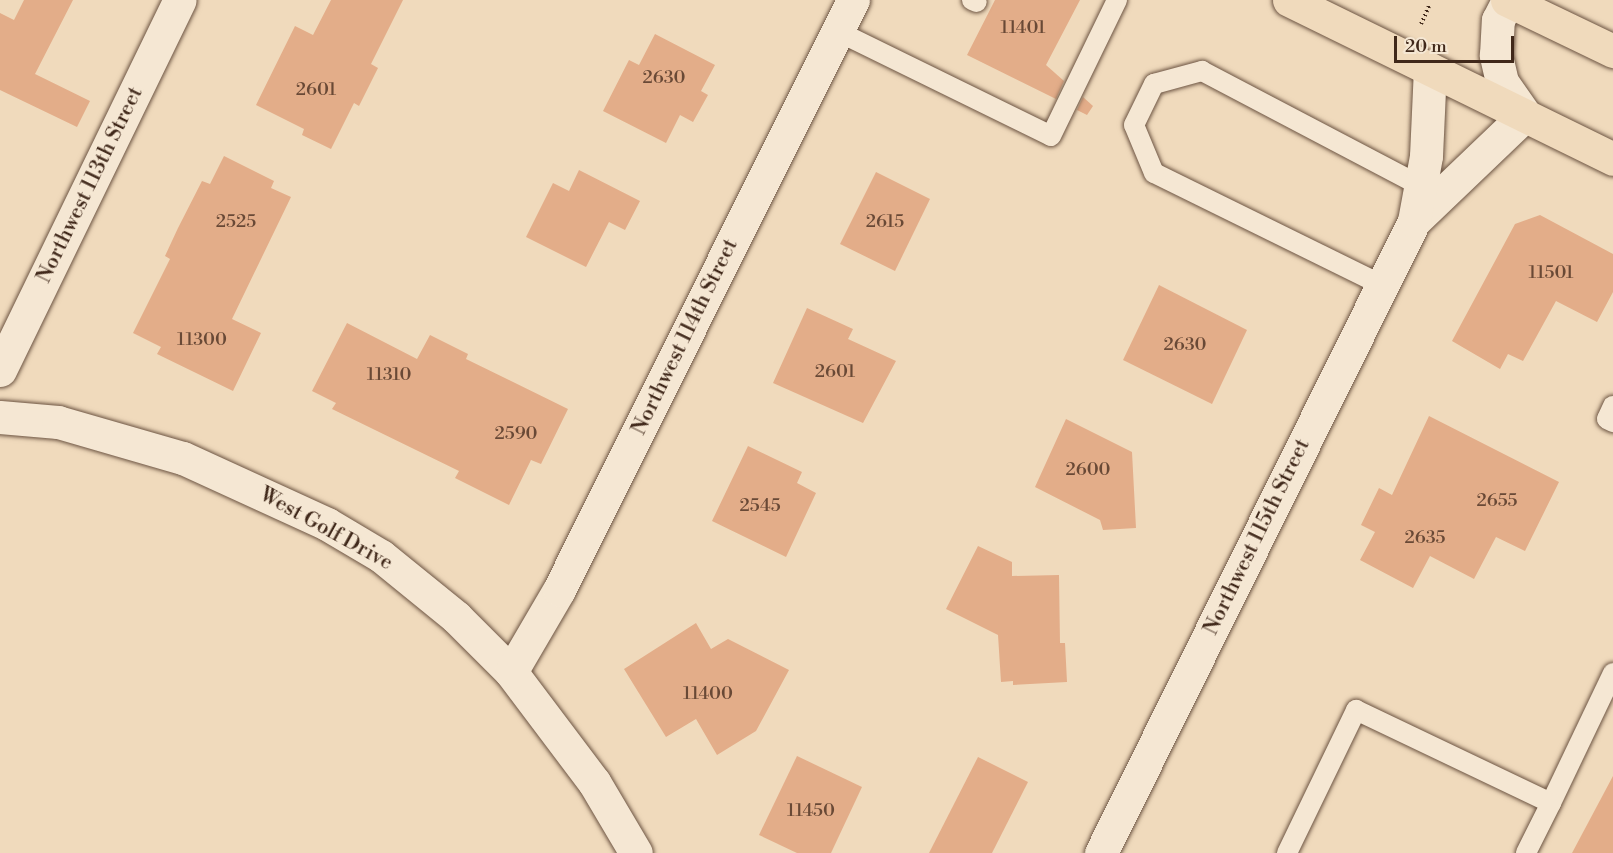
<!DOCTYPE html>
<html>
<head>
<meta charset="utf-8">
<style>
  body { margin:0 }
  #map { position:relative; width:1613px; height:853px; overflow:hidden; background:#f0dabc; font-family:"Libre Bodoni",serif }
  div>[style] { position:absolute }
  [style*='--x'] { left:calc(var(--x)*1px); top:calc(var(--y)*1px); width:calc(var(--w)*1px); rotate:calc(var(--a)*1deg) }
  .building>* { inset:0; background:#e3ad89 }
  .path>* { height:4px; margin-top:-2px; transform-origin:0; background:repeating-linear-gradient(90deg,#40281a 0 1.5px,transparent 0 4.5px) }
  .roads { filter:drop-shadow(0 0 2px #6c5442) drop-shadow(0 0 2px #6c5442) }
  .service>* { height:20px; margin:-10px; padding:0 10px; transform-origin:10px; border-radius:10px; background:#f5e7d3 }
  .minor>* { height:33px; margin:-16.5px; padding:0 16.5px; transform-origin:16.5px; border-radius:16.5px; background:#f5e7d3 }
  .primary>* { height:33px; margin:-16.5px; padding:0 16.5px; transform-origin:16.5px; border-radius:16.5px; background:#f0dabc }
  span { translate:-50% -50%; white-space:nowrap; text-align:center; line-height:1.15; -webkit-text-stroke:4.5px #f5e7d3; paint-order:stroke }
  .number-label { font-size:18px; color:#694936 }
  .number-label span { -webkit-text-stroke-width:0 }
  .street-label { font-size:21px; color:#40281a }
  .scale { position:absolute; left:1394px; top:36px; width:120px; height:27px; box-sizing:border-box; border:3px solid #40281a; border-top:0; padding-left:8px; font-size:18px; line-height:21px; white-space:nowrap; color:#40281a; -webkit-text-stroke:4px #f5e7d3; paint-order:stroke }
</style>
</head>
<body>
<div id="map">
  <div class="building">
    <i style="clip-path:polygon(24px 0,73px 0,35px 74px,90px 101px,77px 127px,0 90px,0 13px,14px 20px)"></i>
    <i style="clip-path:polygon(331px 0,403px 0,371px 64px,378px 68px,359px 106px,354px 103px,331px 149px,302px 135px,304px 129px,256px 105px,295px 26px,313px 35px)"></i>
    <i style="clip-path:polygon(995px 0,1080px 0,1046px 65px,1064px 81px,1056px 99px,967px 55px)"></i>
    <i style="clip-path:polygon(655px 34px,715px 65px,701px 91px,708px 95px,693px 122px,680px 115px,666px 143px,603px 111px,629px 60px,639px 65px)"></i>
    <i style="clip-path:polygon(1083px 97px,1093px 106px,1087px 115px,1077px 110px)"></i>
    <i style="clip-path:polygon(224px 156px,274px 181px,271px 188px,291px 197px,232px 319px,261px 333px,233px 391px,157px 354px,161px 347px,133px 333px,170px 259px,165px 256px,178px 228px,202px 181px,210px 184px)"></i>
    <i style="clip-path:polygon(579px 170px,640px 201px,625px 230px,609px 222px,586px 267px,526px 237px,553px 183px,569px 191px)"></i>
    <i style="clip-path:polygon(876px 172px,930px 199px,895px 271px,840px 244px)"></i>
    <i style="clip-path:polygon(1540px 215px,1613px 254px,1613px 292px,1597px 322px,1556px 301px,1523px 361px,1508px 354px,1500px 369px,1452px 341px,1515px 224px)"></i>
    <i style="clip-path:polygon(1159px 285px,1247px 330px,1212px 404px,1123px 360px)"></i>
    <i style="clip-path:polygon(807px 308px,853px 329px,848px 339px,896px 361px,863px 423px,773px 383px)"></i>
    <i style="clip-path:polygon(347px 323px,417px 359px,430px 335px,468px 354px,466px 359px,568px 409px,541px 464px,531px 460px,509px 505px,455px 478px,459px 471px,332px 409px,336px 403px,312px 391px)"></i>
    <i style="clip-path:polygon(1429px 416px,1559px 482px,1525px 551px,1496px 537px,1474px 579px,1430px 556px,1413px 588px,1360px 560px,1375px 532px,1361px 525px,1379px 488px,1392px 495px)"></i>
    <i style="clip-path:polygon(1066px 419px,1132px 452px,1136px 528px,1103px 530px,1100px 520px,1035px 487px)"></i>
    <i style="clip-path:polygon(748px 446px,802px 472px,797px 483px,816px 493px,786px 557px,712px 521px)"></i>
    <i style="clip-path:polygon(978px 546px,1012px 562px,1012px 576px,1059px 575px,1060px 643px,1065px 643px,1067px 682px,1013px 685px,1013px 681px,1001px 682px,998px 635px,946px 609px)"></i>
    <i style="clip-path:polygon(696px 623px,711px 649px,728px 639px,789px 670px,756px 731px,717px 755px,696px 719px,666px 737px,624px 669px)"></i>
    <i style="clip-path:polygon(797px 756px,862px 787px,831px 853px,797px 853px,759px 835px)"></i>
    <i style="clip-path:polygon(978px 757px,1028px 782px,992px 853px,929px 853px)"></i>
    <i style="clip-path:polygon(1613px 776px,1613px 853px,1572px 853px)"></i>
  </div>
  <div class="path">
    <i style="--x:1421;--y:24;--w:22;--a:-66"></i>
  </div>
  <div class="roads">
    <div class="service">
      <i style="--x:972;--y:0;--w:5;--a:22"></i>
      <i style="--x:837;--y:31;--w:238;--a:26.1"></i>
      <i style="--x:1051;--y:136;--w:151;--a:-64.1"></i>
      <i style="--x:1382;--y:285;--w:254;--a:-153.8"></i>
      <i style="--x:1154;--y:173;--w:52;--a:-112.6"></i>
      <i style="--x:1134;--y:125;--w:46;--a:-64"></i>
      <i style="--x:1154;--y:84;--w:50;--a:-15.2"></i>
      <i style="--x:1202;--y:71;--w:247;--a:27.7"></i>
      <i style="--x:1613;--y:406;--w:14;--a:115"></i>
      <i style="--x:1607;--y:419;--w:7;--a:27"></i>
      <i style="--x:1551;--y:803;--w:144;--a:-64.5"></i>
      <i style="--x:1287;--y:853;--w:159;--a:-64.2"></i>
      <i style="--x:1356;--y:710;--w:216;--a:25.5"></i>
      <i style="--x:1551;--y:803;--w:56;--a:116.6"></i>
    </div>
    <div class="minor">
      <i style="--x:1414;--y:221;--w:153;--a:-43.7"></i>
      <i style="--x:1525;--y:115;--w:40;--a:-124.9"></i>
      <i style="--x:1502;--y:82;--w:28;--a:-103"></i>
      <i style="--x:1496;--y:55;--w:35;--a:-87"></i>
      <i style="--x:1498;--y:20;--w:22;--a:-63"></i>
      <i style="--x:0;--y:370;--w:411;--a:-64.1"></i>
      <i style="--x:0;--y:417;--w:58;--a:4.9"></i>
      <i style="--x:58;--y:422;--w:130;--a:16.1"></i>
      <i style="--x:183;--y:458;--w:158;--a:24.6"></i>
      <i style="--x:327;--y:524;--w:63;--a:30.7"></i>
      <i style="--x:381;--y:556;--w:97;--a:39.1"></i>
      <i style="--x:456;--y:617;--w:78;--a:45"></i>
      <i style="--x:511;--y:672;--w:138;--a:53"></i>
      <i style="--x:594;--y:782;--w:82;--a:59.4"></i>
      <i style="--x:511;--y:672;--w:95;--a:-59.7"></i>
      <i style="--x:559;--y:590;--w:659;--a:-63.51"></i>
      <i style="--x:1101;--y:853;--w:705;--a:-63.65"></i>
      <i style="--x:1414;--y:221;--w:66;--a:-79.5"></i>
      <i style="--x:1426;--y:156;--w:87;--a:-87.4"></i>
    </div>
    <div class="primary">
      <i style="--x:1289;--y:0;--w:361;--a:26.1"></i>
      <i style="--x:1507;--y:0;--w:118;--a:25.7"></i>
    </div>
  </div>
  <div class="number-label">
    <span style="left:1023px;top:28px">11401</span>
    <span style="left:664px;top:78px">2630</span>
    <span style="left:316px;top:90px">2601</span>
    <span style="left:236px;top:222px">2525</span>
    <span style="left:885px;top:222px">2615</span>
    <span style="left:1551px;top:273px">11501</span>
    <span style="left:202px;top:340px">11300</span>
    <span style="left:1185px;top:345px">2630</span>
    <span style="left:835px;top:372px">2601</span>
    <span style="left:389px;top:375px">11310</span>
    <span style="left:516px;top:434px">2590</span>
    <span style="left:1088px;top:470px">2600</span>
    <span style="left:1497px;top:501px">2655</span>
    <span style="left:760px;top:506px">2545</span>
    <span style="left:1425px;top:538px">2635</span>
    <span style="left:708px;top:694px">11400</span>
    <span style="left:811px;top:811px">11450</span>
  </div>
  <div class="street-label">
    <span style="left:90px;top:185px;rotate:-64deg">Northwest 113th Street</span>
    <span style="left:685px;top:337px;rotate:-64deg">Northwest 114th Street</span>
    <span style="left:326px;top:529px;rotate:29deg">West Golf Drive</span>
    <span style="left:1257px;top:537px;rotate:-64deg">Northwest 115th Street</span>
  </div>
  <div class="scale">20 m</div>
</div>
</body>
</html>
